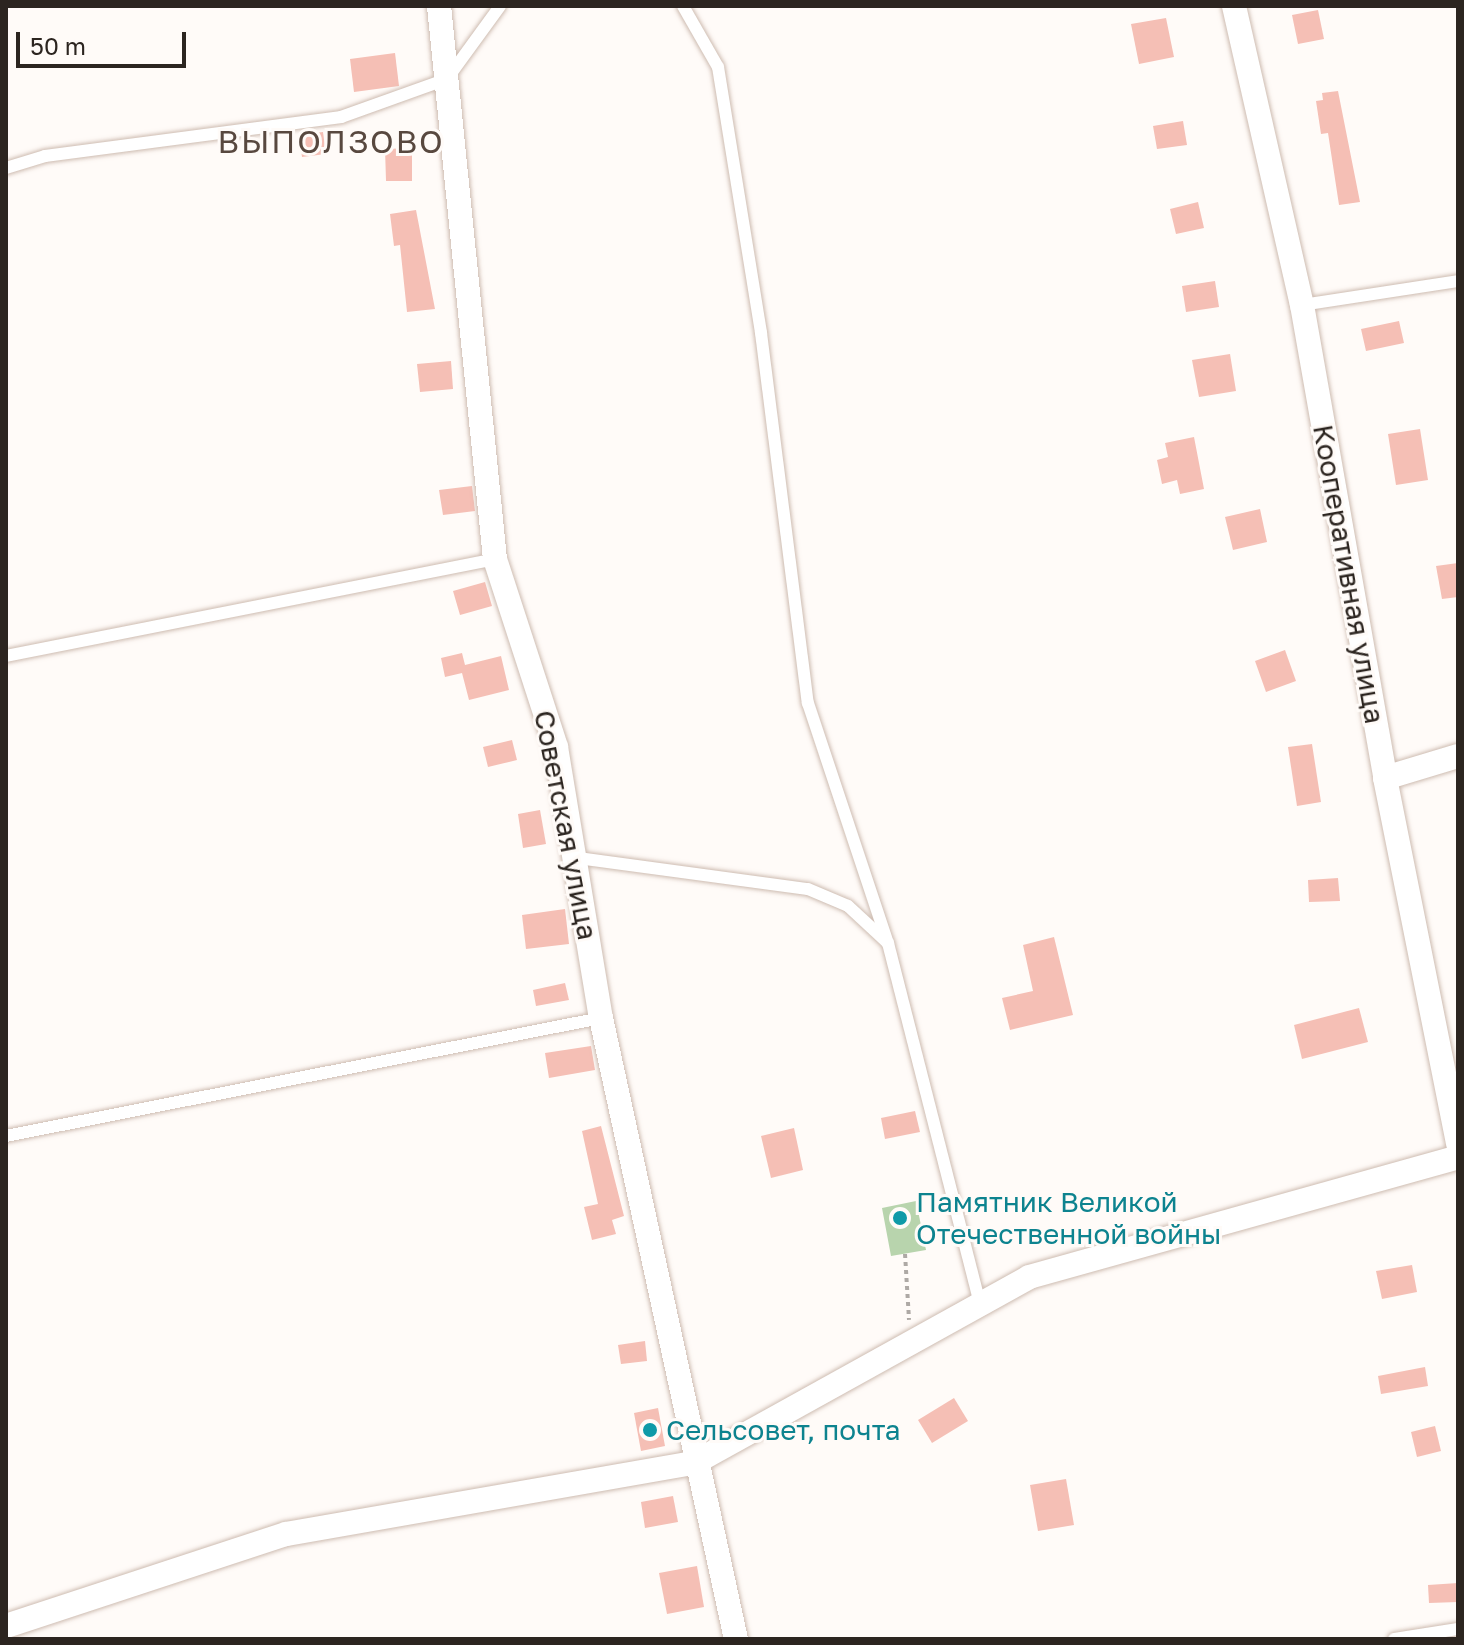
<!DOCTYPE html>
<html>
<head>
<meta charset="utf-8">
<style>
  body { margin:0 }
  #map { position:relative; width:1464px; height:1645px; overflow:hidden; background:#fffbf8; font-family:"Golos Text",sans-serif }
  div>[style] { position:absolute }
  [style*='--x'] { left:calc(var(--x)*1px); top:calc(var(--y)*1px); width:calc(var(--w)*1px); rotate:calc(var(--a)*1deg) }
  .green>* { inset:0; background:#b8d4ad }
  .building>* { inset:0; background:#f5bfb5 }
  .path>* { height:4px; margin-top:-2px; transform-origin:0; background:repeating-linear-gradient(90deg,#aea9a5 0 4px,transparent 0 8px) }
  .roads { filter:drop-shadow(0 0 2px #cebcb1) drop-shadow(0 0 2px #cebcb1) }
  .service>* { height:12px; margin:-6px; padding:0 6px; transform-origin:6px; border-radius:6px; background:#fff }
  .minor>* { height:24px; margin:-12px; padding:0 12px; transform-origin:12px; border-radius:12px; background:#fff }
  .dots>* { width:22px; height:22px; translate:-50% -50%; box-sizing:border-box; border:4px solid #fffbf8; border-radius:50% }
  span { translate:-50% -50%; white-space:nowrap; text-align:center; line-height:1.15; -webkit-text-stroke:6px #fffbf8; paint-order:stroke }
  .street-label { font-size:28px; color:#2c2520 }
  .culture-label { font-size:28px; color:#0d838f }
  .left { translate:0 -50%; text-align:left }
  .quarter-label { font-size:32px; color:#58483f; letter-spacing:2px }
  .frame { position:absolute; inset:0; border:8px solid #2c2520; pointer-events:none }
  .scale { position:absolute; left:16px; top:32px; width:170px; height:36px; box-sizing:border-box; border:4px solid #2c2520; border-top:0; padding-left:10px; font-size:24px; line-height:28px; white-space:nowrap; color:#2c2520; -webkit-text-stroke:6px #fffbf8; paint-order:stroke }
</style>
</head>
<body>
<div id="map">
  <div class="green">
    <i style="clip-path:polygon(916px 1201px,926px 1250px,891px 1256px,882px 1208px)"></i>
  </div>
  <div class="building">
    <i style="clip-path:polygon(1318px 10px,1324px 39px,1298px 44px,1292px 15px)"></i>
    <i style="clip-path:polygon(1166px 18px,1174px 57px,1139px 64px,1131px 24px)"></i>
    <i style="clip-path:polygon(395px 53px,399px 86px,354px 92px,350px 59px)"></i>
    <i style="clip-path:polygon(1338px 91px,1360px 202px,1339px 205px,1328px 133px,1321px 134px,1316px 101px,1323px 100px,1322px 93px)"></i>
    <i style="clip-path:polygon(1183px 121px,1187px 145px,1157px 149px,1153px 126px)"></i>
    <i style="clip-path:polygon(323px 132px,326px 154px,302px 157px,299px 135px)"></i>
    <i style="clip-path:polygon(412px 148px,412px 181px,386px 181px,385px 149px)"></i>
    <i style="clip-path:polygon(1198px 202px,1204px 228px,1176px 234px,1170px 209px)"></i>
    <i style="clip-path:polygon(416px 210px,435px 309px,407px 312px,400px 245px,394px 246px,390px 214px)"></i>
    <i style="clip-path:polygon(1215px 281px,1219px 307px,1186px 312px,1182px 286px)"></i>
    <i style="clip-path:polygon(1399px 321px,1404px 343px,1366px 351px,1361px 329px)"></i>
    <i style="clip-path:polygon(1230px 354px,1236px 391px,1199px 397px,1192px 360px)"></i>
    <i style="clip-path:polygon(451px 361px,453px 389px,420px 392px,417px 364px)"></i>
    <i style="clip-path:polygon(1420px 429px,1428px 480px,1396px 485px,1388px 434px)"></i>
    <i style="clip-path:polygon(1194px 437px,1204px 489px,1180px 494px,1177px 480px,1162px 484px,1157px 460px,1168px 457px,1165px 443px)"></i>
    <i style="clip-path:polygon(472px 486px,475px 511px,443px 515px,439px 490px)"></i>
    <i style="clip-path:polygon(1260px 509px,1267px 542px,1233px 550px,1225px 517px)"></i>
    <i style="clip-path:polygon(1458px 563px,1458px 597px,1442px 599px,1436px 566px)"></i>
    <i style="clip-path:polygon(485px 582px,492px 606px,460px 615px,453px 591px)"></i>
    <i style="clip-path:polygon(1285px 650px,1296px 681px,1266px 692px,1255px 661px)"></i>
    <i style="clip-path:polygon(462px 653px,465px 665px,501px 656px,509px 690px,469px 700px,462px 673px,445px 677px,441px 658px)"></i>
    <i style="clip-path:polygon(512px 740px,517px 760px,488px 767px,483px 747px)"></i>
    <i style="clip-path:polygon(1312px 744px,1321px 802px,1297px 806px,1288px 747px)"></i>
    <i style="clip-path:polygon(540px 810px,546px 844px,523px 848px,518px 814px)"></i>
    <i style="clip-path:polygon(1338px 878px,1340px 901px,1309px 902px,1308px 880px)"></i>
    <i style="clip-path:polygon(565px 909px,569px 944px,526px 949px,522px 915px)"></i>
    <i style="clip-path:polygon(1054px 937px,1073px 1015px,1010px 1030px,1002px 998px,1033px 991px,1023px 945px)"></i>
    <i style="clip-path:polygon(565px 983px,569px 1000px,536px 1006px,533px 990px)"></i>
    <i style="clip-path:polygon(1359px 1008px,1368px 1042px,1302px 1059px,1294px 1025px)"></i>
    <i style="clip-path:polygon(591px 1046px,595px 1070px,549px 1078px,545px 1053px)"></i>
    <i style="clip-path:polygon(915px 1111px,920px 1132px,885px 1139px,881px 1118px)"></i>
    <i style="clip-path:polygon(601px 1126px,624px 1216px,612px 1220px,616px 1234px,592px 1240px,584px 1207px,598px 1204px,582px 1131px)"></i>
    <i style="clip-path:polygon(794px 1128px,803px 1170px,771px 1178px,761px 1136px)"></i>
    <i style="clip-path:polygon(1412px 1265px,1417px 1292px,1382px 1299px,1376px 1271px)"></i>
    <i style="clip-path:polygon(645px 1341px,647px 1361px,621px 1364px,618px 1345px)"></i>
    <i style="clip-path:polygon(1425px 1367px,1428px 1386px,1381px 1394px,1378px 1376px)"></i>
    <i style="clip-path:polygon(954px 1398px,968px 1421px,932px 1443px,918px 1420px)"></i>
    <i style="clip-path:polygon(658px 1408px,665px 1446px,641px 1451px,634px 1413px)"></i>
    <i style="clip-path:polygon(1435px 1426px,1441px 1451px,1417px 1457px,1411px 1432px)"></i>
    <i style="clip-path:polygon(1066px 1479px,1074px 1525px,1038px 1531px,1030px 1485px)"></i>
    <i style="clip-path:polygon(673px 1496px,678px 1522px,645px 1528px,641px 1502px)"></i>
    <i style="clip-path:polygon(697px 1566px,704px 1607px,667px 1614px,659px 1573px)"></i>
    <i style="clip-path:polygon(1458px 1583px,1458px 1602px,1429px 1603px,1428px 1585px)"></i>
  </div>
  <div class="path">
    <i style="--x:905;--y:1254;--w:66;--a:86.5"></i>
  </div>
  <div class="roads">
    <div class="service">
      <i style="--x:683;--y:6;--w:70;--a:60.2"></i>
      <i style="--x:718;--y:67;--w:269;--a:80.8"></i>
      <i style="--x:761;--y:333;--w:373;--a:82.8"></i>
      <i style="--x:808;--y:703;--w:253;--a:71.6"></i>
      <i style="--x:6;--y:168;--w:41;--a:-17.1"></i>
      <i style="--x:45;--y:156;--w:299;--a:-7.5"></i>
      <i style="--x:341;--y:117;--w:113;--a:-19.7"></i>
      <i style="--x:447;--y:79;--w:90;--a:-54"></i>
      <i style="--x:1302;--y:305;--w:158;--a:-8.7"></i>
      <i style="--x:6;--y:656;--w:499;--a:-11.2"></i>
      <i style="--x:578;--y:858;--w:232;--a:7.7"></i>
      <i style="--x:808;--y:889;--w:43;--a:23"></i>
      <i style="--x:848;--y:906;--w:54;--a:42.8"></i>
      <i style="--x:888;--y:943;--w:373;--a:75.7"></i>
      <i style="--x:6;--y:1136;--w:607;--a:-11.22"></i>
      <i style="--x:1394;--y:1639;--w:65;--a:-8.9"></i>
    </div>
    <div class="minor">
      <i style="--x:439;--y:6;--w:556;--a:84.22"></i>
      <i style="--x:495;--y:559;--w:198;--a:72"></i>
      <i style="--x:556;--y:747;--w:275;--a:80.6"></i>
      <i style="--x:601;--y:1018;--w:636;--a:77.74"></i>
      <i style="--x:1234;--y:6;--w:307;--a:77.2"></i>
      <i style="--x:1302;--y:305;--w:480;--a:80"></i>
      <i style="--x:1385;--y:778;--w:373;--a:78.7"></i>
      <i style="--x:1385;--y:778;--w:76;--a:-16.8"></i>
      <i style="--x:6;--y:1626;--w:295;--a:-18.2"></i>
      <i style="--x:286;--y:1534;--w:414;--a:-9.9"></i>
      <i style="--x:694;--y:1463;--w:383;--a:-29"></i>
      <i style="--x:1029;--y:1277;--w:445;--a:-15.6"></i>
    </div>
  </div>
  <div class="dots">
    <i style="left:900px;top:1218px;background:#0f9aa8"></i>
    <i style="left:650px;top:1430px;background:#0f9aa8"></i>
  </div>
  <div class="street-label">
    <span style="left:1349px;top:574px;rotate:80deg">Кооперативная улица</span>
    <span style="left:566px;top:825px;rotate:79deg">Советская улица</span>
  </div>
  <div class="culture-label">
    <span class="left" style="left:916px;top:1218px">Памятник Великой<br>Отечественной войны</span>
    <span class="left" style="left:666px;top:1430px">Сельсовет, почта</span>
  </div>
  <div class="quarter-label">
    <span style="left:331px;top:141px">ВЫПОЛЗОВО</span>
  </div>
  <div class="frame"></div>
  <div class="scale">50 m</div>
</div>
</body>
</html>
